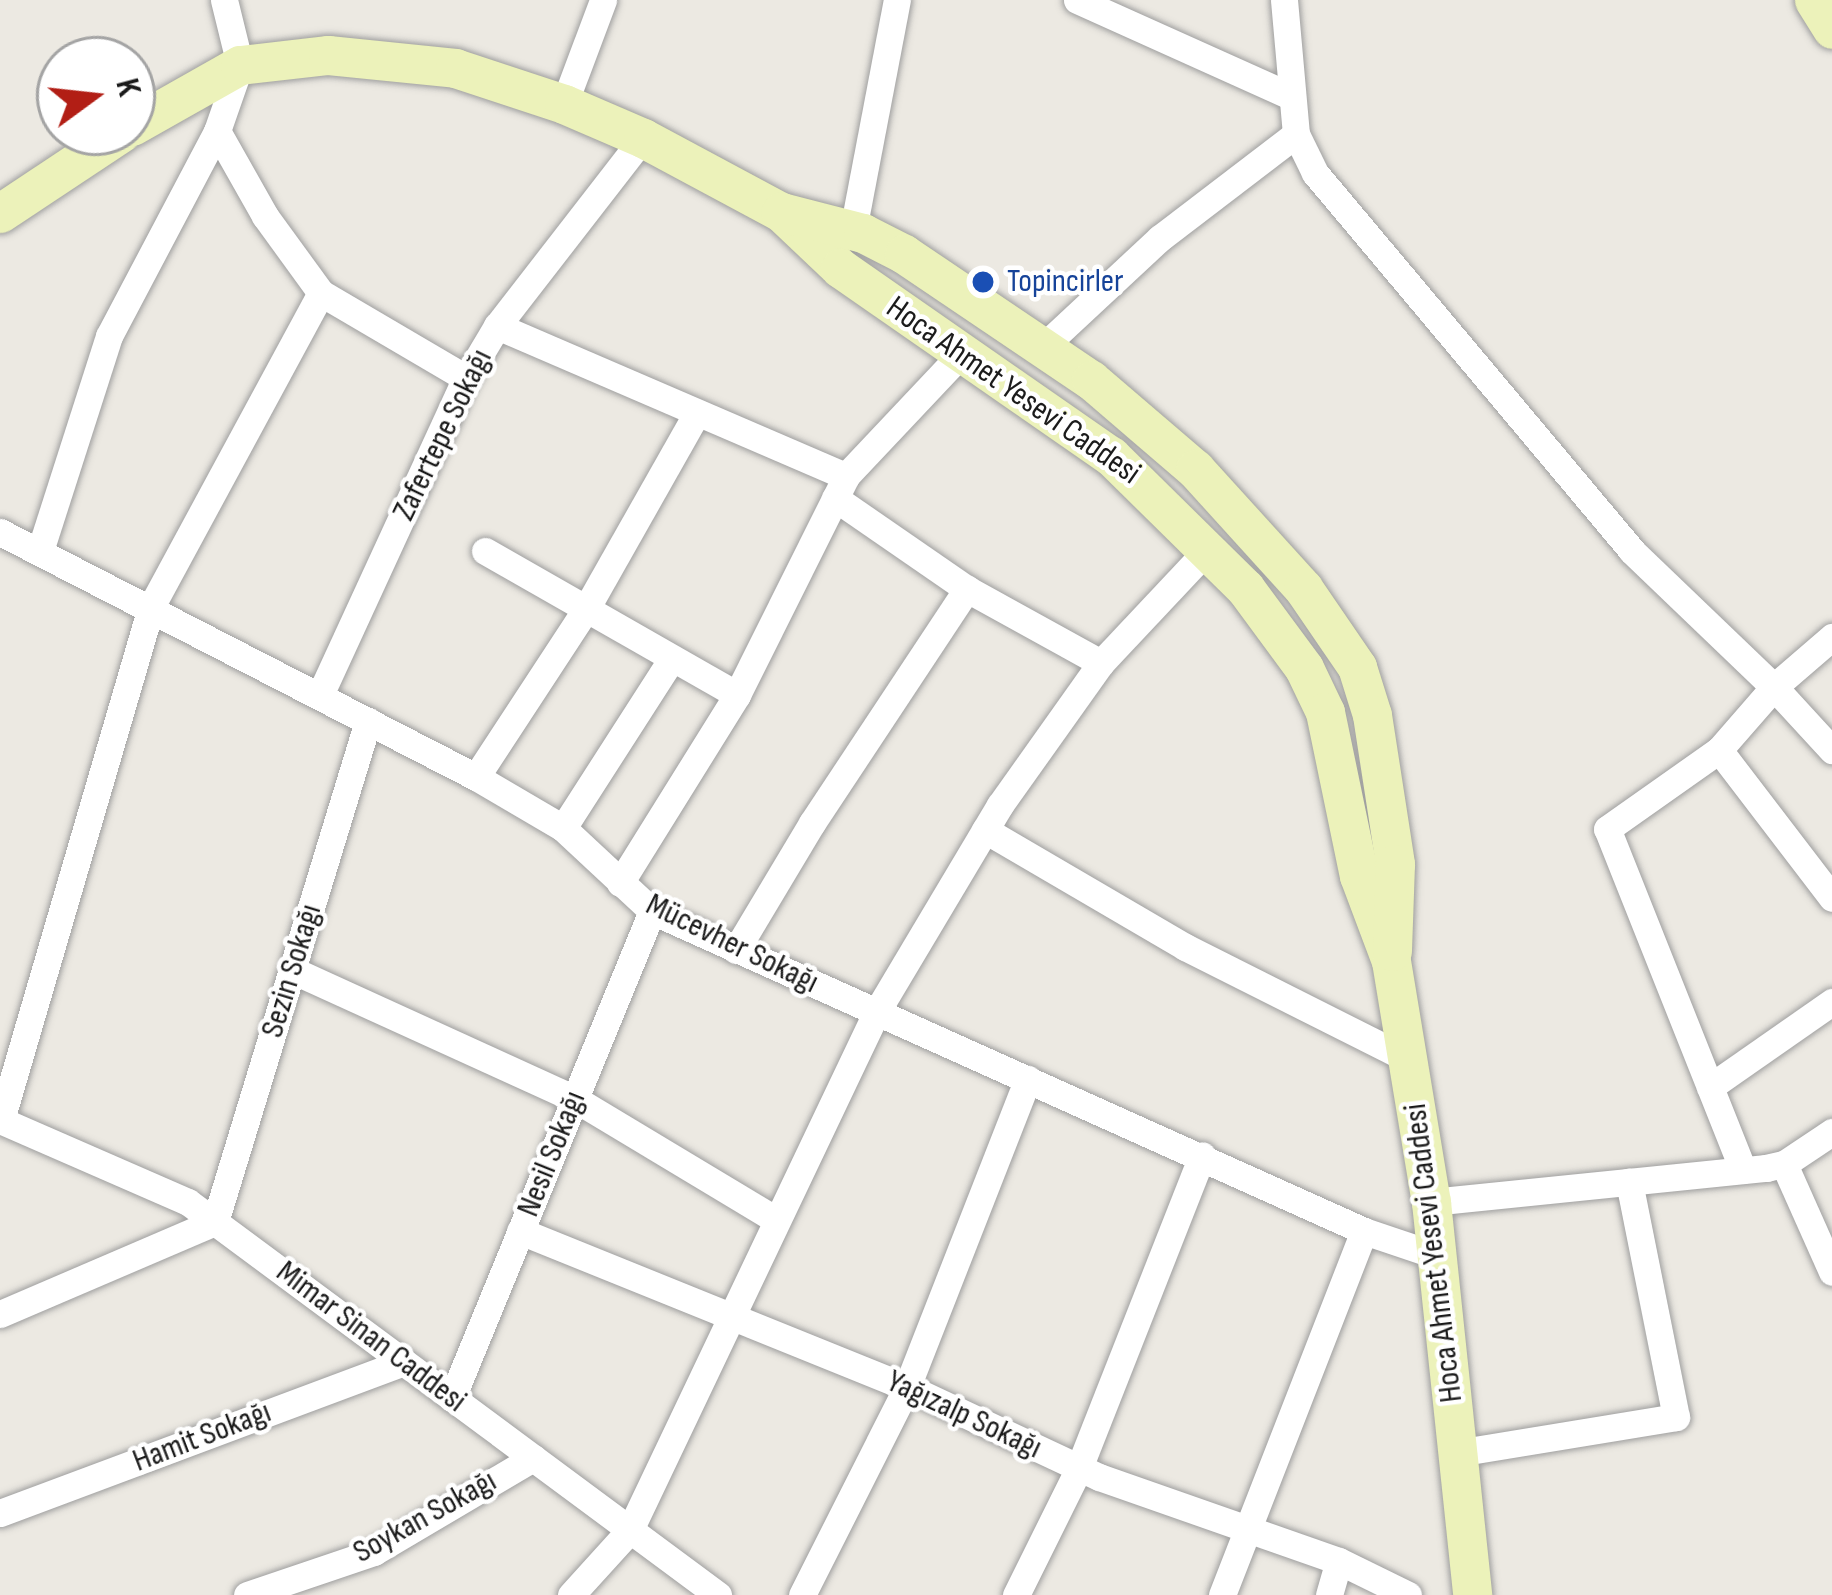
<!DOCTYPE html>
<html>
<head>
<meta charset="utf-8">
<style>
  body { margin:0 }
  #map { position:relative; width:1832px; height:1595px; overflow:hidden; background:#ece9e2; font-family:"Sofia Sans Condensed",sans-serif }
  div>[style] { position:absolute }
  [style*='--x'] { left:calc(var(--x)*1px); top:calc(var(--y)*1px); width:calc(var(--w)*1px); rotate:calc(var(--a)*1deg) }
  .roads { filter:drop-shadow(0 0 3px #9f9f9f) drop-shadow(0 0 3px #9f9f9f) }
  .minor>* { height:27px; margin:-13.5px; padding:0 13.5px; transform-origin:13.5px; border-radius:13.5px; background:#fff }
  .secondary>* { height:39px; margin:-19.5px; padding:0 19.5px; transform-origin:19.5px; border-radius:19.5px; background:#ecf2ba }
  .dots>* { width:33px; height:33px; translate:-50% -50%; box-sizing:border-box; border:6px solid #fff; border-radius:50% }
  span { translate:-50% -50%; white-space:nowrap; text-align:center; line-height:1.15; -webkit-text-stroke:9px #fff; paint-order:stroke }
  .transit-label { font-size:33px; color:#164399 }
  .left { translate:0 -50%; text-align:left }
  .street-label { font-size:33px; color:#1b1b1b }
  .north { position:absolute; left:36px; top:36px; width:120px; height:120px; box-sizing:border-box; background:#fff; border:3px solid #a4a4a4; border-radius:50%; rotate:75deg; font-size:33px; font-weight:700; line-height:48px; text-align:center; color:#1b1b1b }
  .north::after { content:''; display:block; margin:auto; width:42px; height:54px; background:#b21e15; clip-path:polygon(50% 0,100% 100%,50% 72%,0 100%) }
</style>
</head>
<body>
<div id="map">
  <div class="roads">
    <div class="minor">
      <i style="--x:224;--y:0;--w:67;--a:76.2"></i>
      <i style="--x:240;--y:65;--w:70;--a:109.2"></i>
      <i style="--x:217;--y:131;--w:98;--a:60.5"></i>
      <i style="--x:265;--y:216;--w:95;--a:54"></i>
      <i style="--x:321;--y:293;--w:168;--a:30.4"></i>
      <i style="--x:1077;--y:0;--w:235;--a:24.2"></i>
      <i style="--x:1284;--y:0;--w:135;--a:84.9"></i>
      <i style="--x:1296;--y:134;--w:43;--a:64"></i>
      <i style="--x:1315;--y:173;--w:493;--a:50"></i>
      <i style="--x:1632;--y:551;--w:197;--a:43.8"></i>
      <i style="--x:1774;--y:687;--w:86;--a:47.4"></i>
      <i style="--x:564;--y:104;--w:111;--a:-69.4"></i>
      <i style="--x:853;--y:230;--w:234;--a:-79.2"></i>
      <i style="--x:497;--y:326;--w:380;--a:23.3"></i>
      <i style="--x:1044;--y:346;--w:158;--a:-43"></i>
      <i style="--x:1160;--y:238;--w:171;--a:-37.4"></i>
      <i style="--x:835;--y:498;--w:160;--a:34.6"></i>
      <i style="--x:967;--y:589;--w:153;--a:28.9"></i>
      <i style="--x:0;--y:532;--w:535;--a:27.24"></i>
      <i style="--x:476;--y:777;--w:101;--a:30.4"></i>
      <i style="--x:563;--y:828;--w:122;--a:43"></i>
      <i style="--x:652;--y:911;--w:781;--a:24.2"></i>
      <i style="--x:1364;--y:1231;--w:78;--a:18.7"></i>
      <i style="--x:40;--y:551;--w:226;--a:-72.2"></i>
      <i style="--x:109;--y:336;--w:232;--a:-62.2"></i>
      <i style="--x:485;--y:551;--w:290;--a:29.7"></i>
      <i style="--x:320;--y:695;--w:349;--a:-65.3"></i>
      <i style="--x:466;--y:378;--w:61;--a:-59.2"></i>
      <i style="--x:497;--y:326;--w:238;--a:-52.2"></i>
      <i style="--x:1719;--y:750;--w:186;--a:52.6"></i>
      <i style="--x:476;--y:777;--w:201;--a:-56.8"></i>
      <i style="--x:586;--y:609;--w:225;--a:-60.5"></i>
      <i style="--x:563;--y:828;--w:200;--a:-57.3"></i>
      <i style="--x:985;--y:830;--w:232;--a:30.3"></i>
      <i style="--x:1185;--y:947;--w:252;--a:26.7"></i>
      <i style="--x:620;--y:883;--w:221;--a:-58.1"></i>
      <i style="--x:737;--y:695;--w:245;--a:-63.5"></i>
      <i style="--x:846;--y:476;--w:169;--a:-46.7"></i>
      <i style="--x:736;--y:950;--w:148;--a:-59.1"></i>
      <i style="--x:812;--y:823;--w:281;--a:-56.5"></i>
      <i style="--x:292;--y:970;--w:311;--a:24.5"></i>
      <i style="--x:575;--y:1099;--w:235;--a:31"></i>
      <i style="--x:1710;--y:1087;--w:149;--a:-34.9"></i>
      <i style="--x:0;--y:1120;--w:205;--a:23.6"></i>
      <i style="--x:188;--y:1202;--w:660;--a:36.56"></i>
      <i style="--x:1;--y:1120;--w:534;--a:-73.7"></i>
      <i style="--x:151;--y:607;--w:357;--a:-61.6"></i>
      <i style="--x:1784;--y:1164;--w:118;--a:66"></i>
      <i style="--x:1743;--y:1170;--w:367;--a:-111.7"></i>
      <i style="--x:1607;--y:829;--w:137;--a:-35.2"></i>
      <i style="--x:1719;--y:750;--w:84;--a:-48.9"></i>
      <i style="--x:1774;--y:687;--w:77;--a:-40.8"></i>
      <i style="--x:1431;--y:1202;--w:337;--a:-5.8"></i>
      <i style="--x:1766;--y:1168;--w:18;--a:-13"></i>
      <i style="--x:1784;--y:1164;--w:58;--a:-33.7"></i>
      <i style="--x:520;--y:1231;--w:417;--a:22"></i>
      <i style="--x:907;--y:1387;--w:212;--a:25.1"></i>
      <i style="--x:1099;--y:1477;--w:254;--a:19.3"></i>
      <i style="--x:1339;--y:1561;--w:77;--a:26.2"></i>
      <i style="--x:0;--y:1314;--w:234;--a:-23.2"></i>
      <i style="--x:215;--y:1222;--w:524;--a:-73.02"></i>
      <i style="--x:452;--y:1398;--w:526;--a:-67.67"></i>
      <i style="--x:1457;--y:1453;--w:222;--a:-9.3"></i>
      <i style="--x:1676;--y:1417;--w:240;--a:-101.3"></i>
      <i style="--x:0;--y:1513;--w:431;--a:-20.5"></i>
      <i style="--x:247;--y:1595;--w:134;--a:-18.7"></i>
      <i style="--x:374;--y:1552;--w:185;--a:-30.6"></i>
      <i style="--x:571;--y:1595;--w:88;--a:-47.8"></i>
      <i style="--x:630;--y:1530;--w:573;--a:-64.55"></i>
      <i style="--x:876;--y:1013;--w:242;--a:-59.2"></i>
      <i style="--x:1000;--y:805;--w:174;--a:-54.6"></i>
      <i style="--x:1101;--y:663;--w:156;--a:-46.8"></i>
      <i style="--x:802;--y:1595;--w:233;--a:-63.2"></i>
      <i style="--x:907;--y:1387;--w:331;--a:-68.6"></i>
      <i style="--x:1016;--y:1595;--w:142;--a:-63.6"></i>
      <i style="--x:1079;--y:1468;--w:336;--a:-68.5"></i>
      <i style="--x:1222;--y:1595;--w:391;--a:-68.7"></i>
      <i style="--x:1329;--y:1595;--w:35;--a:-74"></i>
    </div>
    <div class="secondary">
      <i style="--x:1814;--y:0;--w:34;--a:58"></i>
      <i style="--x:132;--y:126;--w:124;--a:-29.5"></i>
      <i style="--x:240;--y:65;--w:89;--a:-6.5"></i>
      <i style="--x:328;--y:55;--w:128;--a:5.8"></i>
      <i style="--x:455;--y:68;--w:115;--a:18.3"></i>
      <i style="--x:564;--y:104;--w:86;--a:23.3"></i>
      <i style="--x:643;--y:138;--w:157;--a:28.2"></i>
      <i style="--x:781;--y:212;--w:81;--a:43.5"></i>
      <i style="--x:840;--y:268;--w:330;--a:34.8"></i>
      <i style="--x:1111;--y:456;--w:188;--a:44.6"></i>
      <i style="--x:1245;--y:588;--w:99;--a:53.6"></i>
      <i style="--x:1304;--y:668;--w:49;--a:64.5"></i>
      <i style="--x:1325;--y:712;--w:167;--a:78.3"></i>
      <i style="--x:1359;--y:876;--w:91;--a:69.4"></i>
      <i style="--x:1391;--y:961;--w:244;--a:80.6"></i>
      <i style="--x:1431;--y:1202;--w:395;--a:84"></i>
      <i style="--x:781;--y:212;--w:85;--a:14.4"></i>
      <i style="--x:863;--y:233;--w:46;--a:27.1"></i>
      <i style="--x:904;--y:254;--w:225;--a:34"></i>
      <i style="--x:1091;--y:380;--w:137;--a:40.6"></i>
      <i style="--x:1195;--y:469;--w:161;--a:47.8"></i>
      <i style="--x:1303;--y:588;--w:96;--a:55.6"></i>
      <i style="--x:1357;--y:667;--w:50;--a:72.6"></i>
      <i style="--x:1372;--y:715;--w:151;--a:81.2"></i>
      <i style="--x:1395;--y:864;--w:87;--a:92"></i>
      <i style="--x:0;--y:213;--w:146;--a:-33.6"></i>
    </div>
  </div>
  <div class="dots">
    <i style="left:983px;top:282px;background:#1a4fb4"></i>
  </div>
  <div class="transit-label">
    <span class="left" style="left:1007px;top:282px">Topincirler</span>
  </div>
  <div class="street-label">
    <span style="left:1013px;top:391px;rotate:35deg">Hoca Ahmet Yesevi Caddesi</span>
    <span style="left:443px;top:435px;rotate:-64deg">Zafertepe Sokağı</span>
    <span style="left:732px;top:944px;rotate:26deg">Mücevher Sokağı</span>
    <span style="left:292px;top:971px;rotate:-73deg">Sezin Sokağı</span>
    <span style="left:552px;top:1154px;rotate:-68deg">Nesil Sokağı</span>
    <span style="left:1434px;top:1253px;rotate:-97deg">Hoca Ahmet Yesevi Caddesi</span>
    <span style="left:371px;top:1337px;rotate:37deg">Mimar Sinan Caddesi</span>
    <span style="left:964px;top:1415px;rotate:25deg">Yağızalp Sokağı</span>
    <span style="left:202px;top:1437px;rotate:-21deg">Hamit Sokağı</span>
    <span style="left:425px;top:1517px;rotate:-29deg">Soykan Sokağı</span>
  </div>
  <div class="north">K</div>
</div>
</body>
</html>
